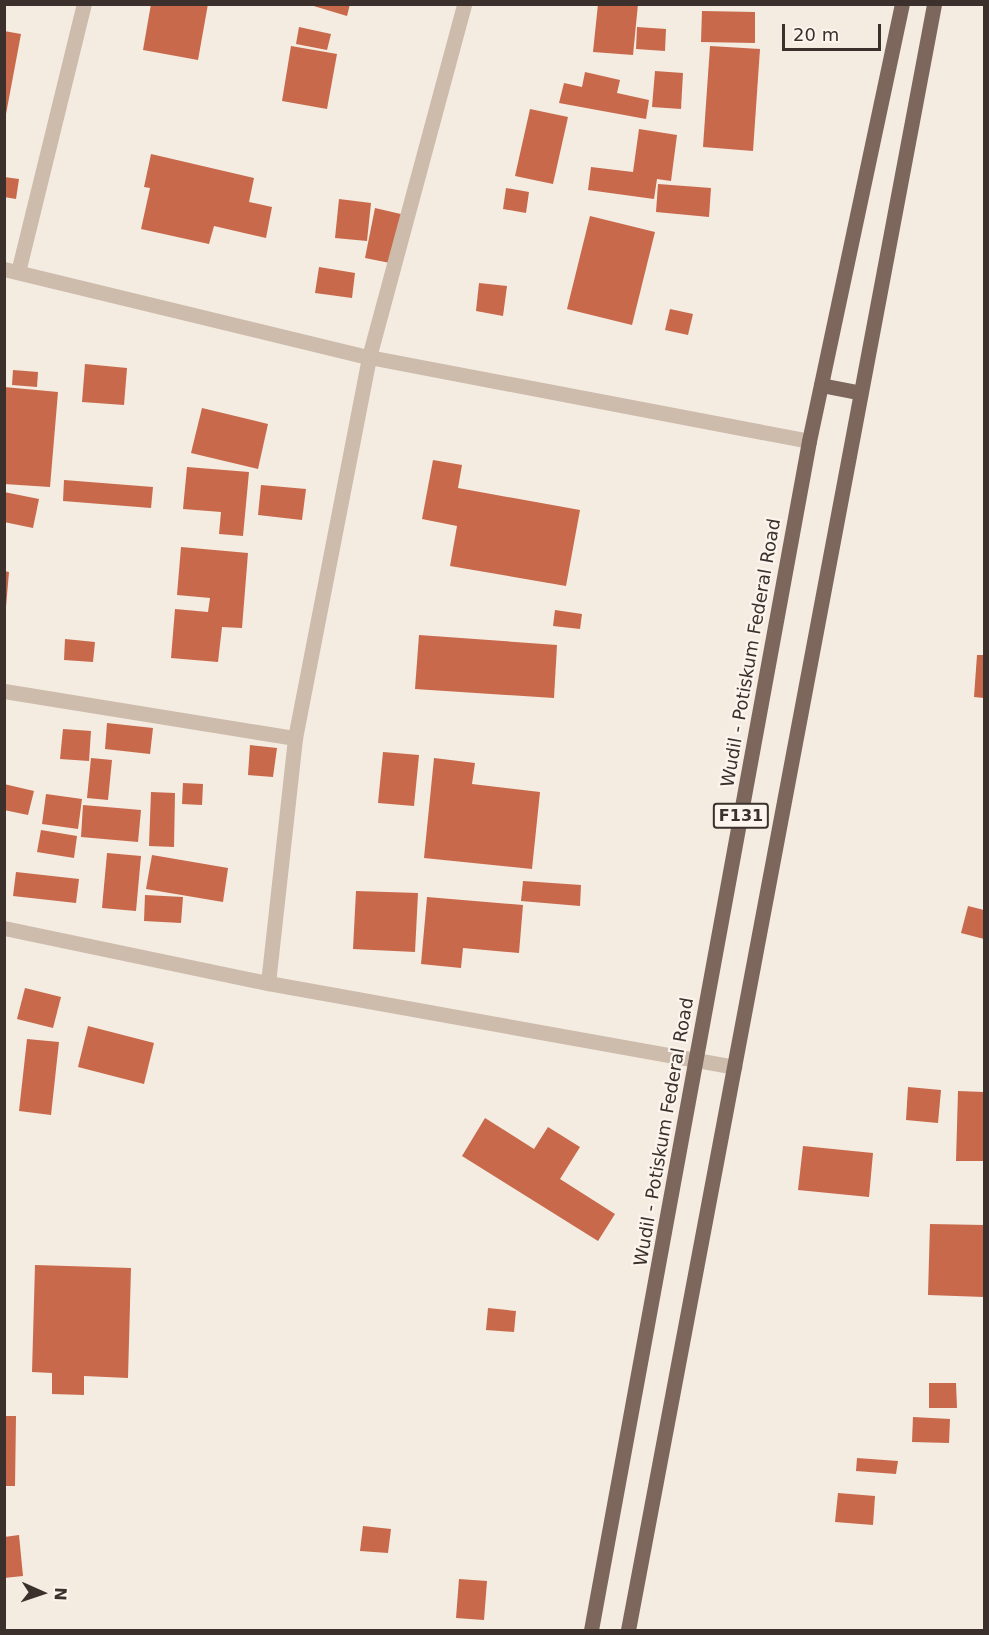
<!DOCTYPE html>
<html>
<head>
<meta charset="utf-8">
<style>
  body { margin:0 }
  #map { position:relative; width:989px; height:1635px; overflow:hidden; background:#f4ebe1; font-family:"DejaVu Sans",sans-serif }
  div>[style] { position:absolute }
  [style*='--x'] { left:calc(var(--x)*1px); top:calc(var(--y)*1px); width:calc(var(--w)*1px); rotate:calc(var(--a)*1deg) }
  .building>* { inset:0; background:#c8694b }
  .street>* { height:15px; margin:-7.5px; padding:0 7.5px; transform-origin:7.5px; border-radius:7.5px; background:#cdbbac }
  .primary>* { height:15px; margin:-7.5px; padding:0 7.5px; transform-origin:7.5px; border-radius:7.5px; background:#7d675c }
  span { translate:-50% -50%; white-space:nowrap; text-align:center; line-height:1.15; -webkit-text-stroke:4.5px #fbf5ee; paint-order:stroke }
  .shield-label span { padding:2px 4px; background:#fbf5ee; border:2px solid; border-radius:4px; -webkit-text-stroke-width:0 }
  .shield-label { font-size:16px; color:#3b302b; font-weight:700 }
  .street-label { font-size:18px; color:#3b302b }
  .frame { position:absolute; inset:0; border:6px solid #3b302b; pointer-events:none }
  .north { position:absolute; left:12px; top:1563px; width:60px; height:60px; -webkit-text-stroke:4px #fbf5ee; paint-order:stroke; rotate:93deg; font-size:16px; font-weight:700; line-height:24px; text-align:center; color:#3b302b }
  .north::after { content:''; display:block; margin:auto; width:21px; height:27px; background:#3b302b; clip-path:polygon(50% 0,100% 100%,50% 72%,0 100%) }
  .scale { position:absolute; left:782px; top:24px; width:99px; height:27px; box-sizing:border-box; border:3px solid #3b302b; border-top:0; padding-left:8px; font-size:18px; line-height:21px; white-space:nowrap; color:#3b302b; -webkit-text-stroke:4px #fbf5ee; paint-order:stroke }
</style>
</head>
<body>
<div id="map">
  <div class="building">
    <i style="clip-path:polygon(151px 4px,208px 4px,198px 60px,143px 50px)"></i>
    <i style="clip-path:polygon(307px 4px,350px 4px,347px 16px)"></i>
    <i style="clip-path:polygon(598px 4px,638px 4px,633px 55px,593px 52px)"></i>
    <i style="clip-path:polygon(702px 11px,755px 12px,755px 43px,701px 42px)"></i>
    <i style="clip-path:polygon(299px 27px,331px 34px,327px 50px,296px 44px)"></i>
    <i style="clip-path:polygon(637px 27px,666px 29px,665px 51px,636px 49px)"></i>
    <i style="clip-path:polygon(4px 31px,21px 34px,6px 114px,4px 114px)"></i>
    <i style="clip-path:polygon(291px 46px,337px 54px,327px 109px,282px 101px)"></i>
    <i style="clip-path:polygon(710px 46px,760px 49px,753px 151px,703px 147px)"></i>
    <i style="clip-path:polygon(655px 71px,683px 73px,681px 109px,652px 107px)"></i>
    <i style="clip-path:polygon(585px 72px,620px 80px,617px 93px,649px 100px,646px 119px,559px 103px,564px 83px,582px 87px)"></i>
    <i style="clip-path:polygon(530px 109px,568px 117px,553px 184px,515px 176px)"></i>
    <i style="clip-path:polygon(639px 129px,677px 135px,671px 181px,657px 179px,654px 199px,588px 190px,591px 167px,633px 172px)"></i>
    <i style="clip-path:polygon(151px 154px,254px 178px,249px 202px,272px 207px,266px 238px,214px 226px,209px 244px,141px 229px,150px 188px,144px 187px)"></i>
    <i style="clip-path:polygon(4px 177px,19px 179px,16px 199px,4px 197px)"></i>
    <i style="clip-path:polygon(658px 184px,711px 188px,709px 217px,656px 212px)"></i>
    <i style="clip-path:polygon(506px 188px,529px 192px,526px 213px,503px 209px)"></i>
    <i style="clip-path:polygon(339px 199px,371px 203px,367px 241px,335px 238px)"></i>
    <i style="clip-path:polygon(375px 208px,405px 215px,395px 264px,365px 258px)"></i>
    <i style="clip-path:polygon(590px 216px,655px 232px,632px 325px,567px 309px)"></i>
    <i style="clip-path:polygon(319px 267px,355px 273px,352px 298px,315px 293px)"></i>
    <i style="clip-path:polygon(479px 283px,507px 286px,503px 316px,476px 311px)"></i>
    <i style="clip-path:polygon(670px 309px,693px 314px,688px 335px,665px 330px)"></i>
    <i style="clip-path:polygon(85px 364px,127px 368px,124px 405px,82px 402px)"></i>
    <i style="clip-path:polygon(13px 370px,38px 372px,37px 387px,12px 385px)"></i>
    <i style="clip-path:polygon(4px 387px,58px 392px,50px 487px,4px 484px)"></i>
    <i style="clip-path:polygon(202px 408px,268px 424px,258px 469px,191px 453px)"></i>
    <i style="clip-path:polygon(433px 460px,462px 465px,458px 488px,580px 510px,566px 586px,450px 566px,457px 526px,422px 519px)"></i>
    <i style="clip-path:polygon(187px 467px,249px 472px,243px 536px,219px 534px,221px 512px,183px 509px)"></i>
    <i style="clip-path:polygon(64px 480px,153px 487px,151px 508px,63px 501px)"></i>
    <i style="clip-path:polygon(261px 485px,306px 489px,302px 520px,258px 515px)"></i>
    <i style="clip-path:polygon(4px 492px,39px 499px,33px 528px,4px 522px)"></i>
    <i style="clip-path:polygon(181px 547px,248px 553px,242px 628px,222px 627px,218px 662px,171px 658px,175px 609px,208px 612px,210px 598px,177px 595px)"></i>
    <i style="clip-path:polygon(4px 571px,9px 572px,6px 607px,4px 606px)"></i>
    <i style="clip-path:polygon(555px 610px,582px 614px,580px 629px,553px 626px)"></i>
    <i style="clip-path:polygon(419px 635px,557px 645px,554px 698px,415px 689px)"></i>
    <i style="clip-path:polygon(65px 639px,95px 642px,93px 662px,64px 660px)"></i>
    <i style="clip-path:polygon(977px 655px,984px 655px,984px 698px,974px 697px)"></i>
    <i style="clip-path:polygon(107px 723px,153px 728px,150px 754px,105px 749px)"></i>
    <i style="clip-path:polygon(63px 729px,91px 731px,89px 761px,60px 759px)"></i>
    <i style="clip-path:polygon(250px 745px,277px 748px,273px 777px,248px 775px)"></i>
    <i style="clip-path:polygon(383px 752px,419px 755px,414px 806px,378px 803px)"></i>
    <i style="clip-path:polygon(91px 758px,112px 760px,108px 800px,87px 798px)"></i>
    <i style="clip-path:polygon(434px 758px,475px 763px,472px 784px,540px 792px,532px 869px,424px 858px)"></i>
    <i style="clip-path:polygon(183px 783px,203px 784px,202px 805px,182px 804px)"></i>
    <i style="clip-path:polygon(4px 784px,34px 791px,28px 815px,4px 810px)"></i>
    <i style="clip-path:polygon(151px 792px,175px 793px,174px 847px,149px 846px)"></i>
    <i style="clip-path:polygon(46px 794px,82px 799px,78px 829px,42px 824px)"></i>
    <i style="clip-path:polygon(83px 805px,141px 810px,138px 842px,81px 837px)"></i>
    <i style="clip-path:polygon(41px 830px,77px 836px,74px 858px,37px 852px)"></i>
    <i style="clip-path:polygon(107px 853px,141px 856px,136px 911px,102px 908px)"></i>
    <i style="clip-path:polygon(152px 855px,228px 868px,223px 902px,146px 889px)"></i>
    <i style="clip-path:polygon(16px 872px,79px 879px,76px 903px,13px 896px)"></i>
    <i style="clip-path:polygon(523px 881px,581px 885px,580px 906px,521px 901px)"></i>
    <i style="clip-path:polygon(356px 891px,418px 893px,415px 952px,353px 949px)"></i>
    <i style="clip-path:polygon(145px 895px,183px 897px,181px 923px,144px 921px)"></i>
    <i style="clip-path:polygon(427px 897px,523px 905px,519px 953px,463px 948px,461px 968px,421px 964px)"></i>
    <i style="clip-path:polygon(968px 906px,984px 910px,984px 939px,961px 933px)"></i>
    <i style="clip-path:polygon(25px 988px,61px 997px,53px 1028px,17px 1019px)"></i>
    <i style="clip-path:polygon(88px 1026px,154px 1043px,144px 1084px,78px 1067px)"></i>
    <i style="clip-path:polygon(27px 1039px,59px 1042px,51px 1115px,19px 1111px)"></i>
    <i style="clip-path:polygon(908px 1087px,941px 1090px,938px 1123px,906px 1120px)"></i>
    <i style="clip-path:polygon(958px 1091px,984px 1092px,984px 1161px,956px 1161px)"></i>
    <i style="clip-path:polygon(485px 1118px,534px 1149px,548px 1127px,580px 1147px,560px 1179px,615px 1214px,598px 1241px,462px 1156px)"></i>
    <i style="clip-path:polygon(803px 1146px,873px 1153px,869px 1197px,798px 1190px)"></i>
    <i style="clip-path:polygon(930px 1224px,984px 1225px,984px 1297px,928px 1295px)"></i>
    <i style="clip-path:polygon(35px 1265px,131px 1268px,128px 1378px,84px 1376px,84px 1395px,52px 1394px,52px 1373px,32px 1372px)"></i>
    <i style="clip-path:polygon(488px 1308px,516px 1311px,514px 1332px,486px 1330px)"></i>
    <i style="clip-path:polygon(929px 1383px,956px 1383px,957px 1408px,929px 1408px)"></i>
    <i style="clip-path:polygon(4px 1416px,16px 1416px,15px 1486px,4px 1486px)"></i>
    <i style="clip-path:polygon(913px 1417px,950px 1419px,949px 1443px,912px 1442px)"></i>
    <i style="clip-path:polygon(857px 1458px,898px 1461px,896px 1474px,856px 1471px)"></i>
    <i style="clip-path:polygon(838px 1493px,875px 1496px,873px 1525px,835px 1522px)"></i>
    <i style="clip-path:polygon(363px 1526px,391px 1529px,388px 1553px,360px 1551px)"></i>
    <i style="clip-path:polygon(19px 1535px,23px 1576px,4px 1578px,4px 1537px)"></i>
    <i style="clip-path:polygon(459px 1579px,487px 1581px,484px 1620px,456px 1618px)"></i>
  </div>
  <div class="street">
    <i style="--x:4;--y:269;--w:375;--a:13.6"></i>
    <i style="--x:369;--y:357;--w:448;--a:10.8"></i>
    <i style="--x:18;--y:272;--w:276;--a:-76.2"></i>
    <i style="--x:4;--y:691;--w:295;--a:9.2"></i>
    <i style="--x:4;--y:928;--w:270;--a:11.8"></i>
    <i style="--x:268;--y:983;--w:474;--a:10.2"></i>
    <i style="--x:268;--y:983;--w:246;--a:-83.7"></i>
    <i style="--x:295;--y:738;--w:388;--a:-79"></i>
    <i style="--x:369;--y:357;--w:366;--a:-74.9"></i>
  </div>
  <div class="primary">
    <i style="--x:821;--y:385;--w:38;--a:11"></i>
    <i style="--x:591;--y:1630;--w:1209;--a:-79.61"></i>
    <i style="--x:809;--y:441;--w:447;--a:-78"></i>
    <i style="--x:628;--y:1630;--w:1655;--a:-79.34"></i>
  </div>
  <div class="shield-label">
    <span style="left:741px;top:816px">F131</span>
  </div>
  <div class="street-label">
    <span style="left:751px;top:653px;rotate:-80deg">Wudil - Potiskum Federal Road</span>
    <span style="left:664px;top:1132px;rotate:-80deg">Wudil - Potiskum Federal Road</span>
  </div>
  <div class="frame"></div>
  <div class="north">N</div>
  <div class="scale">20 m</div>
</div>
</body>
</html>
